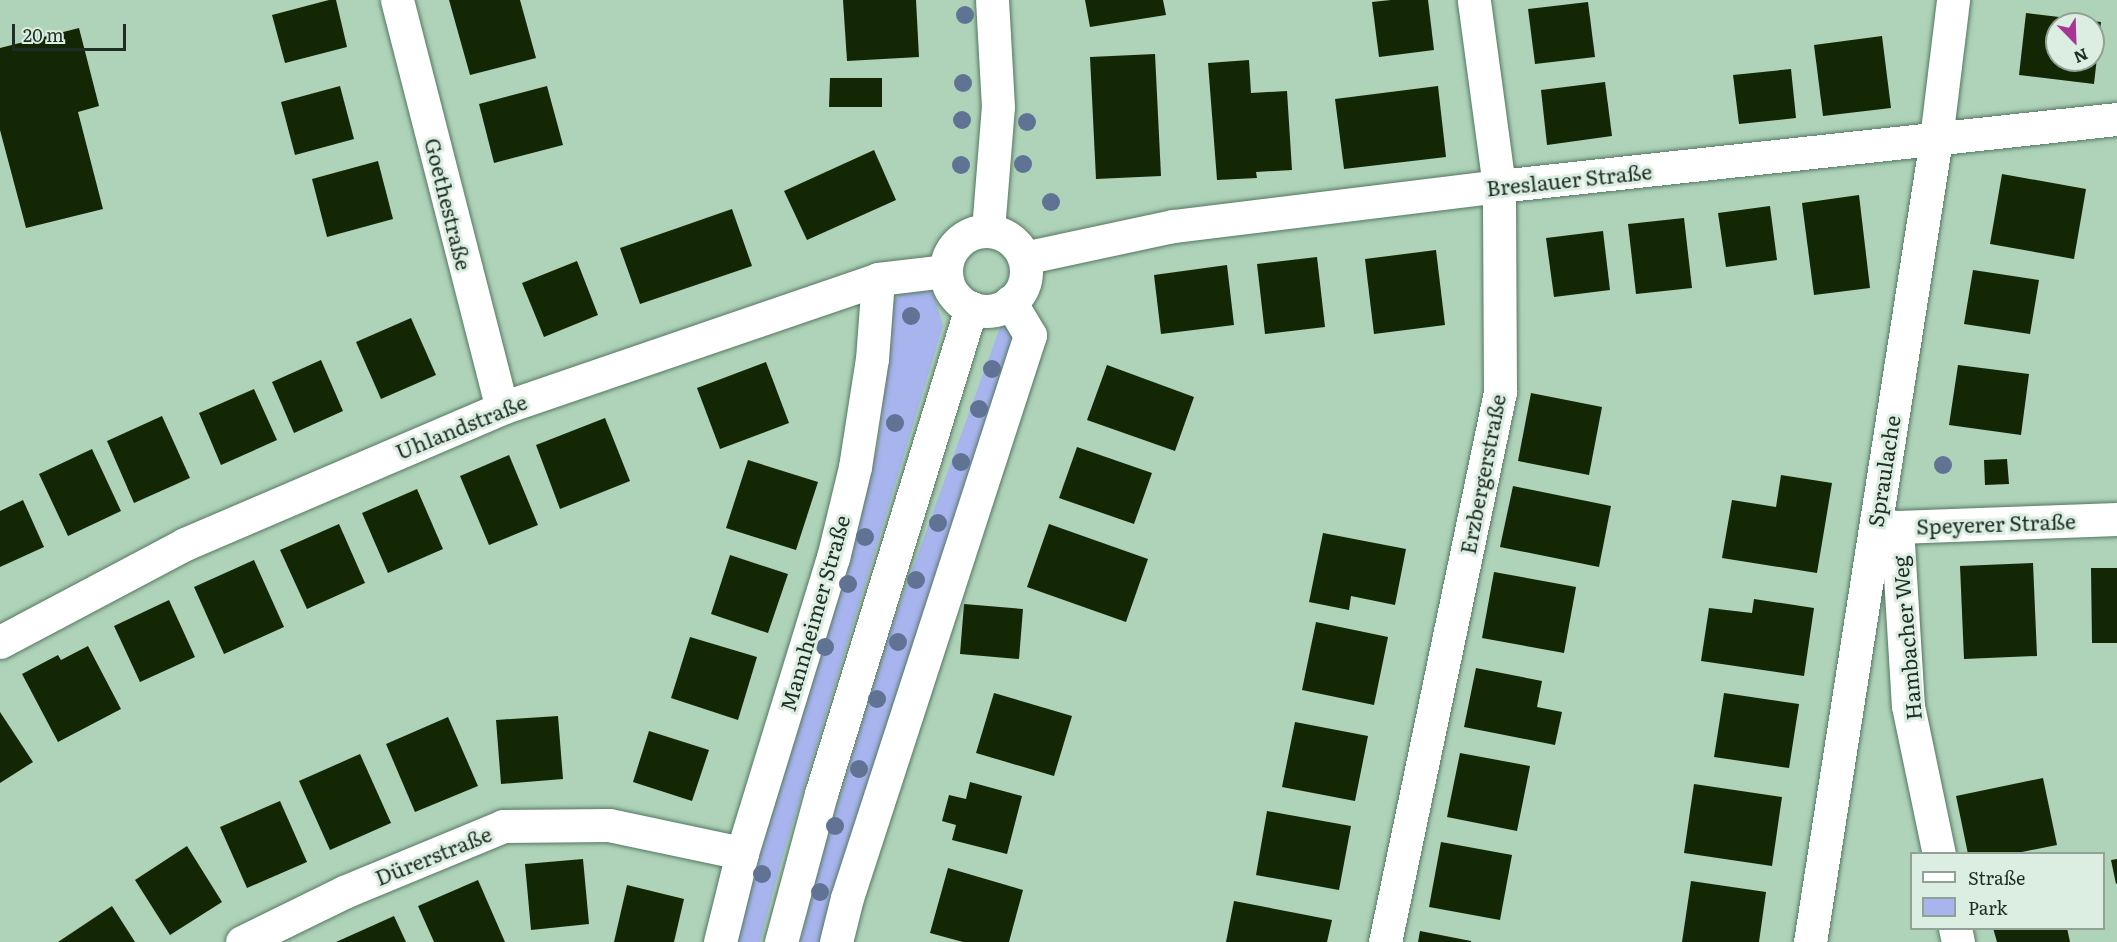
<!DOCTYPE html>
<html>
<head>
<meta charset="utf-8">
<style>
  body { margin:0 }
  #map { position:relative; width:2117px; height:942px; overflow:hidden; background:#aed3b9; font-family:Literata,serif }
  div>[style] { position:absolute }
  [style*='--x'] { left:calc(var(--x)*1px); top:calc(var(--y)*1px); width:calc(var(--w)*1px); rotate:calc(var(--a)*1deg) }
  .green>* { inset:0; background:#a7b4ee }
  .building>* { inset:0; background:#132705 }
  .roads { filter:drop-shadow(0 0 2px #557760) drop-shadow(0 0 2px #557760) }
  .minor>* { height:33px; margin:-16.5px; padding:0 16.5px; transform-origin:16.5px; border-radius:16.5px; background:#fff }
  .secondary>* { height:33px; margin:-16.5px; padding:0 16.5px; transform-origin:16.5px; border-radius:16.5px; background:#fff }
  .secondary>.ring { margin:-16.5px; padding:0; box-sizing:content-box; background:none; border:33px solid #fff; border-radius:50% }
  .trees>* { width:18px; height:18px; margin:-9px; border-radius:50%; background:#617394 }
  span { translate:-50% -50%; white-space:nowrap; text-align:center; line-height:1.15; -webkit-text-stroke:6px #dceee1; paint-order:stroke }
  .street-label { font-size:21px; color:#1f2e24 }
  .legend { position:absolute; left:1910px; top:852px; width:195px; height:78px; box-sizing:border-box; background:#dceee1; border:2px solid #90a195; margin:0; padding:8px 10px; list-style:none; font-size:18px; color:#1f2e24 }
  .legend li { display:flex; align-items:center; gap:12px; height:30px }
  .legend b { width:30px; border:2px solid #90a195 }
  .north { position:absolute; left:2045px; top:12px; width:60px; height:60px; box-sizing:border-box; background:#dceee1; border:2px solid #90a195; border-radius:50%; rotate:157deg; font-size:16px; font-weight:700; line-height:24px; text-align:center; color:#1f2e24 }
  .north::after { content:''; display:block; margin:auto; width:21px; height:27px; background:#a53694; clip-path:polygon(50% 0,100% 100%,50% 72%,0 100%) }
  .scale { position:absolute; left:12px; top:24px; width:114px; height:27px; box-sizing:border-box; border:3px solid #1f2e24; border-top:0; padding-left:8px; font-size:18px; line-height:21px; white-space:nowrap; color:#1f2e24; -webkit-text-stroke:4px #dceee1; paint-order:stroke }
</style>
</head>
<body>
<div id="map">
  <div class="green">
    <i style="clip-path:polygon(907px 287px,925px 287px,934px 295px,943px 326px,780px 866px,760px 942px,735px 942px,742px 909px,859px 524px,852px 520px,878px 447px,893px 302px)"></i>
    <i style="clip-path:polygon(1003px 319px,1018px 328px,825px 942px,800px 942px,822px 855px,889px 634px)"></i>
  </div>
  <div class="building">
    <i style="clip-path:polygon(329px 0,336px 0,347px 47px,285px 63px,272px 15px)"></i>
    <i style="clip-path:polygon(449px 0,520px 0,536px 58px,470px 75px)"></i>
    <i style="clip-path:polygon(843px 0,916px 0,919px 57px,847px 61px)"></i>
    <i style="clip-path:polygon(1085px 0,1163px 0,1166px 15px,1090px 27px)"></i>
    <i style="clip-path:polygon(1391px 0,1428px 0,1434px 50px,1379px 57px,1372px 2px)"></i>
    <i style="clip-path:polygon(1588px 2px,1595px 57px,1535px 64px,1528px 9px)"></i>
    <i style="clip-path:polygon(evenodd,2026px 13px,2101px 22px,2094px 84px,2019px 75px,2026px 13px,2057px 24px,2093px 24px,2093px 60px,2057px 60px,2057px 24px)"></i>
    <i style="clip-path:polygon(79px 28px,99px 106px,78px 112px,103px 209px,26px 228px,0 130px,0 48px)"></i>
    <i style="clip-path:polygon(1882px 36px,1891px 108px,1823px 116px,1814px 45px)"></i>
    <i style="clip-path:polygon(1155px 54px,1161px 176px,1096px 179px,1090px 57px)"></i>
    <i style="clip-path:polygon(1249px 60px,1251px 93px,1287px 91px,1292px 170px,1256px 172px,1257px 178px,1217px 180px,1208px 63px)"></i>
    <i style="clip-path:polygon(1791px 69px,1796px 118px,1739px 124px,1733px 75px)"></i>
    <i style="clip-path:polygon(830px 78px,882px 78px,882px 107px,829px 107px)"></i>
    <i style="clip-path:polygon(1605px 82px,1612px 136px,1547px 145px,1541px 90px)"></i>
    <i style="clip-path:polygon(340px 86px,354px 139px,295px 155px,281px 102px)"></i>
    <i style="clip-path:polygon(547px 86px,563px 145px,494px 163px,479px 104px)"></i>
    <i style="clip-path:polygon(1438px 86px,1446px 157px,1344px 169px,1335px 99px)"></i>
    <i style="clip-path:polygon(874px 150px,896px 200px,807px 240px,784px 191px)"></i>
    <i style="clip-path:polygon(378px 161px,393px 219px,327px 237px,312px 179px)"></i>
    <i style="clip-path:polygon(2002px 174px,2086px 189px,2074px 259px,1990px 244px)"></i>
    <i style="clip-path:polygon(1859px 195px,1870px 288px,1814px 295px,1802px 203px)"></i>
    <i style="clip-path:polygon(1770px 206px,1777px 260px,1726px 267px,1718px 213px)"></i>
    <i style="clip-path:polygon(732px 209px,752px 266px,640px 304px,620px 248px)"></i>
    <i style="clip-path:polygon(1684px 218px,1692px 288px,1636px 294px,1628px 224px)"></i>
    <i style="clip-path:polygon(1603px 231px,1610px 290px,1554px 297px,1546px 238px)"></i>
    <i style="clip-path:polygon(1436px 250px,1445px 325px,1374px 334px,1365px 259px)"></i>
    <i style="clip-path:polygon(1317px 257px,1325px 327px,1265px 334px,1257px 264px)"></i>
    <i style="clip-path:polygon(577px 261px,598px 315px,544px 337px,522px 283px)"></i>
    <i style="clip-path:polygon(1227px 265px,1234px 325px,1161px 334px,1154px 275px)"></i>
    <i style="clip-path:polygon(1973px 270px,2039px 280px,2030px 334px,1964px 324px)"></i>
    <i style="clip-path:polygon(411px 318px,436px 375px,381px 399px,356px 342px)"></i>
    <i style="clip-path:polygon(321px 360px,343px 411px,294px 433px,272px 382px)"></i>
    <i style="clip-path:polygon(766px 362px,789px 423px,720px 449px,697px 388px)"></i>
    <i style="clip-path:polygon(1107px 365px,1194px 397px,1175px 451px,1087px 420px)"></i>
    <i style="clip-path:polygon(1958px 365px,2029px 374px,2021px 435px,1949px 425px)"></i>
    <i style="clip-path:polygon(254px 389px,277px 440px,221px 465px,199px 413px)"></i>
    <i style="clip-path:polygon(1531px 393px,1602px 407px,1589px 475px,1518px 461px)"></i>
    <i style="clip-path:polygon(162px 416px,190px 478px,134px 503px,107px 441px)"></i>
    <i style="clip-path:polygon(605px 418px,630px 481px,560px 509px,536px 445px)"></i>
    <i style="clip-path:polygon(1077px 447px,1152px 473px,1134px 524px,1059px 498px)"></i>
    <i style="clip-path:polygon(92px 449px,121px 511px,68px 536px,39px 474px)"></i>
    <i style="clip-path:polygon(509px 455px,538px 525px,489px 545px,460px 476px)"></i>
    <i style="clip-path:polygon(2007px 459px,2009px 484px,1985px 485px,1984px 460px)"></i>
    <i style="clip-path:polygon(748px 460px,818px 482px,796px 550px,726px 528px)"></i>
    <i style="clip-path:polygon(1781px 475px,1832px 483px,1817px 573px,1722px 558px,1732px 500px,1776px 507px)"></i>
    <i style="clip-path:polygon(1513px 486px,1611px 506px,1599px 567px,1500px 547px)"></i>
    <i style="clip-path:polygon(417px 489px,443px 549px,388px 573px,362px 513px)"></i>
    <i style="clip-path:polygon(23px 500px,44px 547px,0 567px,0 511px)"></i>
    <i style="clip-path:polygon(339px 524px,365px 583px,307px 609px,280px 550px)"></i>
    <i style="clip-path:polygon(1049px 524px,1148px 559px,1126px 622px,1027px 587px)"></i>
    <i style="clip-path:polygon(1323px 533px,1406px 549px,1395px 605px,1351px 596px,1349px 610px,1309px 602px)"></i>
    <i style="clip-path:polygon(730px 555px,788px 574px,768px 633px,711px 614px)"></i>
    <i style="clip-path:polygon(254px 560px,284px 627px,224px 654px,194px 587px)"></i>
    <i style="clip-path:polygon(2033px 563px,2037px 656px,1964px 659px,1960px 566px)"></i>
    <i style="clip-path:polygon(2091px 568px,2117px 568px,2117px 643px,2092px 643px)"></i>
    <i style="clip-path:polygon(1494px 572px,1576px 587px,1564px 653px,1482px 638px)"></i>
    <i style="clip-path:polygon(1754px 599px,1814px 608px,1804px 676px,1701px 661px,1709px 608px,1752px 613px)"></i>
    <i style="clip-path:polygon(169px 600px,195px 657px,140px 682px,114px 626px)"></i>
    <i style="clip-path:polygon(964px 604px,1023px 609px,1019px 659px,960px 654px)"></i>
    <i style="clip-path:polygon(1316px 622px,1388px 637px,1374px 705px,1302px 690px)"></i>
    <i style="clip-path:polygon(690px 637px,757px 657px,738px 720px,671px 698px)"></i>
    <i style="clip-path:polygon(88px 646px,121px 709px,58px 742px,22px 674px,58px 655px,61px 660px)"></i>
    <i style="clip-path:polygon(1476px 668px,1542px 681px,1537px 707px,1562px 712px,1555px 745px,1464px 727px)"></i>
    <i style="clip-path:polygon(994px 693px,1072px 716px,1054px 776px,976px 753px)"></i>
    <i style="clip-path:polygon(1724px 693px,1799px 704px,1789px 768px,1714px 757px)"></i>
    <i style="clip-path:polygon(0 712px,33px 762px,0 783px)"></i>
    <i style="clip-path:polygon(558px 716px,563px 779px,501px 784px,496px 720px)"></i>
    <i style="clip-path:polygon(448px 717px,478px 786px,415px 812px,386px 744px)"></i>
    <i style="clip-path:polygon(1295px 722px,1368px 736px,1355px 801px,1282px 787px)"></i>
    <i style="clip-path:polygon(649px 731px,709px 750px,692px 801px,633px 782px)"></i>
    <i style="clip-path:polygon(1460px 753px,1530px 766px,1517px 831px,1447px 817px)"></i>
    <i style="clip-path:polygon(360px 754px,391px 823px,330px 850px,299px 781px)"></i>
    <i style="clip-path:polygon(2043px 778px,2057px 845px,2012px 854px,1968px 854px,1956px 796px)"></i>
    <i style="clip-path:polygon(970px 782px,1022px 796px,1007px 854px,952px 840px,956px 825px,942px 821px,949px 795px,966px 799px)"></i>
    <i style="clip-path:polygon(1694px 784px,1782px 797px,1772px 866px,1684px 853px)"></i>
    <i style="clip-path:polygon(280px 801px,307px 862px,247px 888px,220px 827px)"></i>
    <i style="clip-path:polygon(1267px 811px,1351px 826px,1339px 890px,1256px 875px)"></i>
    <i style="clip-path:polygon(1441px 842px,1512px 855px,1500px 920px,1429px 907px)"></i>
    <i style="clip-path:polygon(187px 846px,222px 902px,170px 935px,135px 880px)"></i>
    <i style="clip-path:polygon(583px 859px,589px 924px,531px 930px,525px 864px)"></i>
    <i style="clip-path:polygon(2117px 859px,2117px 883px,2116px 884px,2111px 860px)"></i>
    <i style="clip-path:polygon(948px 868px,1023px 890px,1009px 942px,963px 942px,930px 933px)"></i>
    <i style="clip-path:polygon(478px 880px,505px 942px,434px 942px,418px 906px)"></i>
    <i style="clip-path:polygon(1691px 881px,1766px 892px,1759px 942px,1682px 942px)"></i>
    <i style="clip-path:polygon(627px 885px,684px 899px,674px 942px,614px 942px)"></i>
    <i style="clip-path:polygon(1234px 901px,1332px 920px,1327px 942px,1226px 942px)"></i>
    <i style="clip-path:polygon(112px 906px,135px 942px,58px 942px)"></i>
    <i style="clip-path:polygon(394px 916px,406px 942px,336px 942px)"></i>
    <i style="clip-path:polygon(1993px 928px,2067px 928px,2070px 942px,1997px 942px)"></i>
    <i style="clip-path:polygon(1420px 931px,1471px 941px,1471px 942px,1418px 942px)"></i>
  </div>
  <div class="roads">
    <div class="minor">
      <i style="--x:397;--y:0;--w:421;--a:75.6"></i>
      <i style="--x:1024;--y:258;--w:152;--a:-12.1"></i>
      <i style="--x:1173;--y:226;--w:328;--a:-7"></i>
      <i style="--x:1499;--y:186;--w:622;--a:-6.19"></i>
      <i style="--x:1876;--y:525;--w:21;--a:5"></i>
      <i style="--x:1897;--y:527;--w:220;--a:-2.1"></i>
      <i style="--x:1897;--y:527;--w:179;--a:86.5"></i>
      <i style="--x:1908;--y:706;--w:151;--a:78.2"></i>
      <i style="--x:0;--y:642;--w:209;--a:-27.9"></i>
      <i style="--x:185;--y:544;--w:345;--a:-23.2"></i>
      <i style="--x:502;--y:408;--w:398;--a:-18.9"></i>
      <i style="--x:878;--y:279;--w:67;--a:-6.8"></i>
      <i style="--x:1955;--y:928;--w:14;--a:78"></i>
      <i style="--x:242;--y:942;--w:114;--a:-26.1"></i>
      <i style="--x:344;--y:892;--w:172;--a:-22.5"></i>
      <i style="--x:503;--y:826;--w:106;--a:-0.5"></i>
      <i style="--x:609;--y:825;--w:136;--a:11.9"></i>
      <i style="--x:720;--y:942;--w:92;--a:-76.1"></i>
      <i style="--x:742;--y:853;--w:309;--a:-72.9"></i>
      <i style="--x:833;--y:558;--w:94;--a:-76.4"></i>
      <i style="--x:855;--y:467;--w:109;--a:-81.1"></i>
      <i style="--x:872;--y:359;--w:80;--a:-85.7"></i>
      <i style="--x:836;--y:942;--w:45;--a:-76"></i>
      <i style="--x:847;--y:898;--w:592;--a:-71.99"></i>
      <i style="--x:1030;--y:335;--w:39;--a:-121"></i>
      <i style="--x:1385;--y:942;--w:562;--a:-78.19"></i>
      <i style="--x:1500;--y:392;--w:206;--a:-90.3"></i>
      <i style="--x:1499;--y:186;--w:188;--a:-97.7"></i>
      <i style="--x:1810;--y:942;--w:813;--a:-81.08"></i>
      <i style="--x:1936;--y:139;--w:140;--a:-83"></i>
    </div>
    <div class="secondary">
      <i style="--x:988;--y:230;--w:123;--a:-85.4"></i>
      <i style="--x:998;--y:107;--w:107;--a:-93.2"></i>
      <i class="ring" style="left:946px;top:231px;width:47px;height:47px"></i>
      <i style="--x:781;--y:942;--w:153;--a:-74.9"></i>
      <i style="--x:821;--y:794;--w:509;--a:-72.85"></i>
    </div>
  </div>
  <div class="trees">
    <i style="left:965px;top:15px"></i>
    <i style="left:963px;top:83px"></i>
    <i style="left:962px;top:120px"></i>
    <i style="left:1027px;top:122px"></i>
    <i style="left:1023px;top:164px"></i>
    <i style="left:961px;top:165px"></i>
    <i style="left:1051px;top:202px"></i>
    <i style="left:911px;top:316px"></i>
    <i style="left:992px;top:369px"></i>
    <i style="left:979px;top:409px"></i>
    <i style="left:895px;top:423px"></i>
    <i style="left:961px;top:462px"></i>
    <i style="left:1943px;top:465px"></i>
    <i style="left:938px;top:523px"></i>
    <i style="left:865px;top:537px"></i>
    <i style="left:916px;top:580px"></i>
    <i style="left:848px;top:584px"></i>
    <i style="left:898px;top:642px"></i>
    <i style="left:825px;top:647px"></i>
    <i style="left:877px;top:699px"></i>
    <i style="left:859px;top:769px"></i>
    <i style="left:835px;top:826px"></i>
    <i style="left:762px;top:874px"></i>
    <i style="left:820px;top:892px"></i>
  </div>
  <div class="street-label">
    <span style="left:1569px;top:179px;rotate:-6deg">Breslauer Straße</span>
    <span style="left:449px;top:204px;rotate:76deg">Goethestraße</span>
    <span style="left:461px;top:426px;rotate:-22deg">Uhlandstraße</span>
    <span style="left:1883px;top:471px;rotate:-81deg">Spraulache</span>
    <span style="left:1482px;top:474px;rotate:-79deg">Erzbergerstraße</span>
    <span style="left:1996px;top:523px;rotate:-2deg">Speyerer Straße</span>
    <span style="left:814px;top:613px;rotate:-74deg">Mannheimer Straße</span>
    <span style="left:1906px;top:638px;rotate:-95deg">Hambacher Weg</span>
    <span style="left:433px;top:855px;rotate:-22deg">Dürerstraße</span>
  </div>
  <ul class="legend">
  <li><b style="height:8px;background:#fff"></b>Straße</li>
  <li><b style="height:16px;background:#a7b4ee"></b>Park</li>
  </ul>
  <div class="north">N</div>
  <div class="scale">20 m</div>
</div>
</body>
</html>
